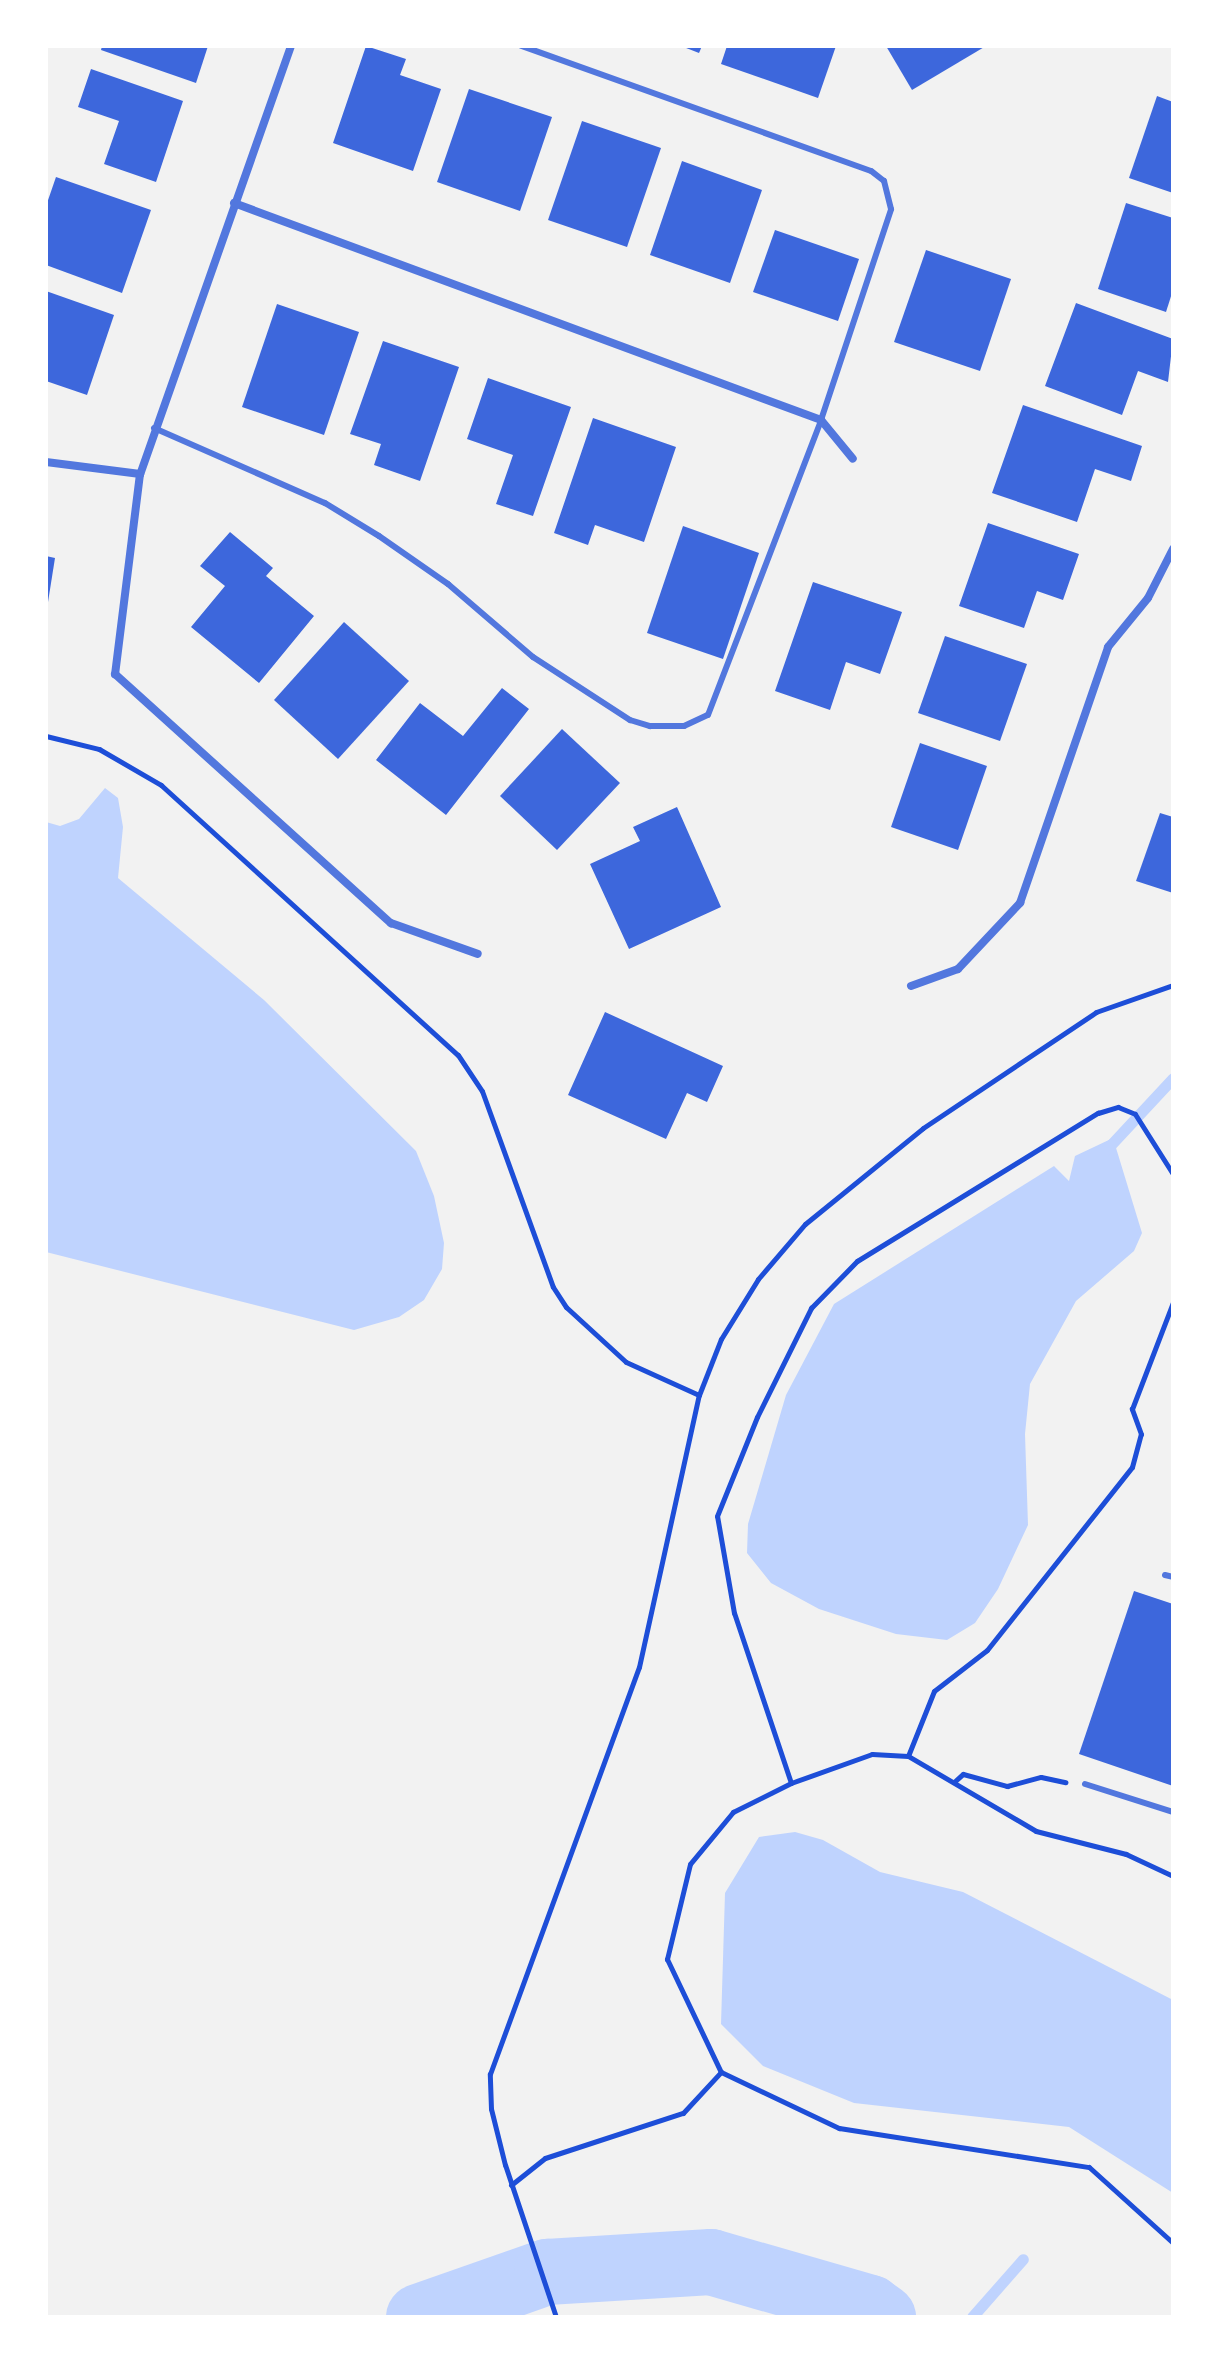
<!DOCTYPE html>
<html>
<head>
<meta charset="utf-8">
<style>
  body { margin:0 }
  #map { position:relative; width:1219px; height:2363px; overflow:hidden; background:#f2f2f2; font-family:Lora,serif }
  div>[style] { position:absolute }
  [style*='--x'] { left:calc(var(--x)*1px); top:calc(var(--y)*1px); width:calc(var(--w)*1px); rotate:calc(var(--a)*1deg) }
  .water>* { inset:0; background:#bfd3fe }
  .stream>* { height:11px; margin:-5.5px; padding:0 5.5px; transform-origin:5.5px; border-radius:5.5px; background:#bfd3fe }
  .river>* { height:66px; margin:-33px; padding:0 33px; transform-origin:33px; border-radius:33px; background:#bfd3fe }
  .building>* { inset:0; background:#3d67dc }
  .path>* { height:5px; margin:-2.5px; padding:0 2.5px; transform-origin:2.5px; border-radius:2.5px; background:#1d4ed8 }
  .service>* { height:6px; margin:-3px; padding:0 3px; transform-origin:3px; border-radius:3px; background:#5277de }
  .minor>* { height:8px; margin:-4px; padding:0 4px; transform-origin:4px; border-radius:4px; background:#5277de }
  span { translate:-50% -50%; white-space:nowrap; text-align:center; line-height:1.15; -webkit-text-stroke:8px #fff; paint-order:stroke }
  .frame { position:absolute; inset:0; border:48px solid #fff; pointer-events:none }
</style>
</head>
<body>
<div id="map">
  <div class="water">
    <i style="clip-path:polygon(105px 788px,118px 798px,123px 827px,118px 878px,264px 1000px,416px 1151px,434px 1196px,444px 1243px,442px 1269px,424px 1300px,399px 1317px,354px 1330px,46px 1252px,46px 822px,60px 826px,79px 819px)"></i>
    <i style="clip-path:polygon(1113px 1138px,1142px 1233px,1134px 1251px,1076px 1301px,1030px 1384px,1025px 1434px,1028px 1525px,998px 1589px,975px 1623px,947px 1640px,896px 1634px,819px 1609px,771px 1583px,747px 1553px,748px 1524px,786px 1395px,834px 1304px,1054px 1166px,1069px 1181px,1075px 1156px)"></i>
    <i style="clip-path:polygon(795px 1832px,823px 1840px,880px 1872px,963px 1892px,1173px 2000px,1173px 2193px,1069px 2127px,854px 2103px,763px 2066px,721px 2024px,725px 1893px,759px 1837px)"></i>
  </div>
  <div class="stream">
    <i style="--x:1106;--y:1150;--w:98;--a:-47.1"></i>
    <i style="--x:972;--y:2317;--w:77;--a:-48.7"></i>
  </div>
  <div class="river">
    <i style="--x:419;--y:2317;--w:136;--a:-19.4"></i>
    <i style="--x:547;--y:2272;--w:164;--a:-3.5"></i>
    <i style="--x:711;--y:2262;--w:166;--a:16.1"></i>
    <i style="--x:870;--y:2308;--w:16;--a:35"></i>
  </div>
  <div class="building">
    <i style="clip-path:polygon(102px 46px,208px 46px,196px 83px,101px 50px)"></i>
    <i style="clip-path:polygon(366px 46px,406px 59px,400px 75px,441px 89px,413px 171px,333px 143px)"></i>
    <i style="clip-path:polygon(681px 46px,702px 46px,699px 53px)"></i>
    <i style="clip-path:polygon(727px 46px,836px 46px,818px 98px,721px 64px)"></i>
    <i style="clip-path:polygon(886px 46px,986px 46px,912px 90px)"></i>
    <i style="clip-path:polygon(91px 69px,183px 101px,156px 182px,104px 164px,119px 121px,78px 107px)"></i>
    <i style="clip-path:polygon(469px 89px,552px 117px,520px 211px,437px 182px)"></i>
    <i style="clip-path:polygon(1157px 96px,1173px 102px,1173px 193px,1129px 178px)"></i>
    <i style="clip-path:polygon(582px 121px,661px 148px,627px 247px,548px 220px)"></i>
    <i style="clip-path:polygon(682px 161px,762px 190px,730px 283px,650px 255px)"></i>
    <i style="clip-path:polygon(56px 177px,151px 210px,122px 293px,46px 265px,46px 206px)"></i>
    <i style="clip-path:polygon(1126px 203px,1173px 218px,1173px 290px,1166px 312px,1098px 289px)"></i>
    <i style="clip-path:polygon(775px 230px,859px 259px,838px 321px,753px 292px)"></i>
    <i style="clip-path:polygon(926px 250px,1011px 279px,980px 371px,894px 342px)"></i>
    <i style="clip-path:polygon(46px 291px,114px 315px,87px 395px,46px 381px)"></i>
    <i style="clip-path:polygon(1076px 303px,1173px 339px,1168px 382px,1138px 371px,1122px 415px,1045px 386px)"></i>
    <i style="clip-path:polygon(277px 304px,359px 332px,324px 435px,242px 407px)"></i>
    <i style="clip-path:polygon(383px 341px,459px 367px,420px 481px,374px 465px,381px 444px,350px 434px)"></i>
    <i style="clip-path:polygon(488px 378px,571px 407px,533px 516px,496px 504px,513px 455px,467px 439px)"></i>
    <i style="clip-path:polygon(1023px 405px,1142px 446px,1131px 481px,1095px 469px,1077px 522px,992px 493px)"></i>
    <i style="clip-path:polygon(593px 418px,676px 447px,644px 542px,595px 525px,588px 545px,554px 533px)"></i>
    <i style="clip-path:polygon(988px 523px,1079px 554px,1063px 600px,1037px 591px,1024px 628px,959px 606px)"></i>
    <i style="clip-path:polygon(683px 526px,759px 553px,723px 659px,647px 633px)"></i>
    <i style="clip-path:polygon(230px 532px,273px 568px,266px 576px,314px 616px,259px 683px,191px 627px,225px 586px,200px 566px)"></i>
    <i style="clip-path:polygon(46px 556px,55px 558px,48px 602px,46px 602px)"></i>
    <i style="clip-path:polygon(813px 582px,902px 612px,880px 674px,846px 662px,830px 710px,775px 691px)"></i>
    <i style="clip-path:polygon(344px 622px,409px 681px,338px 759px,274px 700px)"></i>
    <i style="clip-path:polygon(945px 636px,1027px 664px,1000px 741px,918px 713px)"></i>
    <i style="clip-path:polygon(502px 688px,529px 709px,446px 815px,376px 760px,420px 703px,463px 736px)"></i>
    <i style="clip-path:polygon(562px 729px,620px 783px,557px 850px,500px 796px)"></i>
    <i style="clip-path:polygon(920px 743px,987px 766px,958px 850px,891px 827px)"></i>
    <i style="clip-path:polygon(677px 807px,721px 907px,629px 949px,590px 864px,640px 841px,633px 827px)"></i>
    <i style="clip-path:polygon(1160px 813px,1173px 817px,1173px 893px,1136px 881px)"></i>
    <i style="clip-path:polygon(605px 1012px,723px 1066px,707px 1102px,687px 1093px,666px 1139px,568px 1095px)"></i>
    <i style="clip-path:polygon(1134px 1591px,1173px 1604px,1173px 1786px,1079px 1754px)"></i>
  </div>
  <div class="path">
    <i style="--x:46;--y:736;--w:55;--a:13.8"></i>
    <i style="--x:99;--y:749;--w:72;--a:30.1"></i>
    <i style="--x:161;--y:785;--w:401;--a:42.3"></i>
    <i style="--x:458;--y:1055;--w:43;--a:56.3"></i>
    <i style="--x:482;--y:1091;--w:208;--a:70.1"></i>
    <i style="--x:553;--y:1287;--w:24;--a:57"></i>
    <i style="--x:566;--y:1307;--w:81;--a:42.5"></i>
    <i style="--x:626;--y:1362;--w:80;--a:24.3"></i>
    <i style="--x:908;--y:1756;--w:70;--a:-68.2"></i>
    <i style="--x:934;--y:1691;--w:67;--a:-37.7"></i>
    <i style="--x:987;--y:1650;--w:233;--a:-51.6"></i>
    <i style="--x:1132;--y:1467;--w:34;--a:-75"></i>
    <i style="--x:1141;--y:1434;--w:27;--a:-110"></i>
    <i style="--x:1132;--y:1409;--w:115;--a:-69"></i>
    <i style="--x:954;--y:1782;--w:12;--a:-42"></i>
    <i style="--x:963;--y:1774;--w:46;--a:15.3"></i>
    <i style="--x:1007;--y:1786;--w:35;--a:-15"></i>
    <i style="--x:1041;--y:1777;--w:25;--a:12"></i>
    <i style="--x:791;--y:1783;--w:179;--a:-108.5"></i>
    <i style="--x:734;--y:1613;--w:98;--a:-99.9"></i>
    <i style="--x:717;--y:1516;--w:107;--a:-68"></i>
    <i style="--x:757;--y:1417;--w:122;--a:-63.6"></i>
    <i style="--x:811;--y:1308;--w:66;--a:-45.6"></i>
    <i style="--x:857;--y:1261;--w:283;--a:-31.6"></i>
    <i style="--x:1098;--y:1113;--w:21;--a:-17"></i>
    <i style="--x:1118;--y:1107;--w:18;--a:22"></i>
    <i style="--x:1135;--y:1114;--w:71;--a:57.7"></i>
    <i style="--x:1173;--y:1876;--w:52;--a:-154.9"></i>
    <i style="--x:1126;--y:1854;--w:93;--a:-165.7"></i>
    <i style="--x:1036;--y:1831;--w:148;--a:-149.6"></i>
    <i style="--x:908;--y:1756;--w:36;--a:-177"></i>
    <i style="--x:872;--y:1754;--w:86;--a:160.3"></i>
    <i style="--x:791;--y:1783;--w:65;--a:153.4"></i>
    <i style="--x:733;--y:1812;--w:67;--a:129.6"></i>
    <i style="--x:690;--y:1864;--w:98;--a:103.6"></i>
    <i style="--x:667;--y:1959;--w:125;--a:64.5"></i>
    <i style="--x:721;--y:2072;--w:131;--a:25.4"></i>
    <i style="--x:839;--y:2128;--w:253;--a:8.9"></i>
    <i style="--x:1089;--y:2167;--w:113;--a:42.1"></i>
    <i style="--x:511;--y:2185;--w:43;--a:-38.5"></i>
    <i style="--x:545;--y:2158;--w:145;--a:-18.1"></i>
    <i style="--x:683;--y:2113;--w:56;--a:-47.2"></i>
    <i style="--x:556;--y:2317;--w:160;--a:-108.5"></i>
    <i style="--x:505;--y:2165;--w:58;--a:-104"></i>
    <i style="--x:491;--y:2109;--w:35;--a:-92"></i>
    <i style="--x:490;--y:2074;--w:433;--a:-69.9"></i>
    <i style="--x:639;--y:1667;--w:279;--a:-77.6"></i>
    <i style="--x:699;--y:1395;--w:60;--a:-68.6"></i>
    <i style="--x:721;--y:1339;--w:70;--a:-58.3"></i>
    <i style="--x:758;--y:1279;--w:72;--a:-49.5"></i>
    <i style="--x:805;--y:1224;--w:152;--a:-39.1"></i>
    <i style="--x:923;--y:1128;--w:208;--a:-33.8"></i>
    <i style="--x:1096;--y:1012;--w:82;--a:-19.3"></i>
  </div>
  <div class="service">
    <i style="--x:154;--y:428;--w:187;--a:23.7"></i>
    <i style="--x:325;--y:503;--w:63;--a:31.4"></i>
    <i style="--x:379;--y:536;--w:84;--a:34.8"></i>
    <i style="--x:448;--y:584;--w:112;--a:40.7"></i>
    <i style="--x:533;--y:657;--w:116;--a:33"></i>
    <i style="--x:630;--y:720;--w:21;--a:17"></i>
    <i style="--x:650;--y:726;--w:34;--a:0"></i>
    <i style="--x:684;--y:726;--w:26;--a:-25"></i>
    <i style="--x:708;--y:715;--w:316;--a:-69"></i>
    <i style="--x:821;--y:420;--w:222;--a:-71.6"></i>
    <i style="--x:891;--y:209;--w:29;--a:-104"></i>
    <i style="--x:884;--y:181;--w:16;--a:-142"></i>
    <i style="--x:871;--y:171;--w:372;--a:-160.3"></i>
    <i style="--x:1165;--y:1575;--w:8;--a:14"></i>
    <i style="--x:1085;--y:1784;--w:92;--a:17.7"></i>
  </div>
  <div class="minor">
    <i style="--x:291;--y:46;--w:454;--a:109.4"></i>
    <i style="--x:140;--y:474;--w:202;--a:97.1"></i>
    <i style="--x:115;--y:674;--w:372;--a:42.1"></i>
    <i style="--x:391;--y:923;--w:92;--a:19.6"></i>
    <i style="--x:234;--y:203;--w:626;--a:20.29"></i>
    <i style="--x:821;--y:420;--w:50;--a:50.6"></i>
    <i style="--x:46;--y:462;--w:95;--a:7.3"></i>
    <i style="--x:911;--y:986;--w:50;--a:-19.9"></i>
    <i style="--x:958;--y:969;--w:91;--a:-46.8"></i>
    <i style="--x:1020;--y:903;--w:271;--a:-71"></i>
    <i style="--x:1108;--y:647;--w:63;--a:-50.8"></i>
    <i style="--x:1148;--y:598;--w:55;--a:-63"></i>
  </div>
  <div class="frame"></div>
</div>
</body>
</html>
